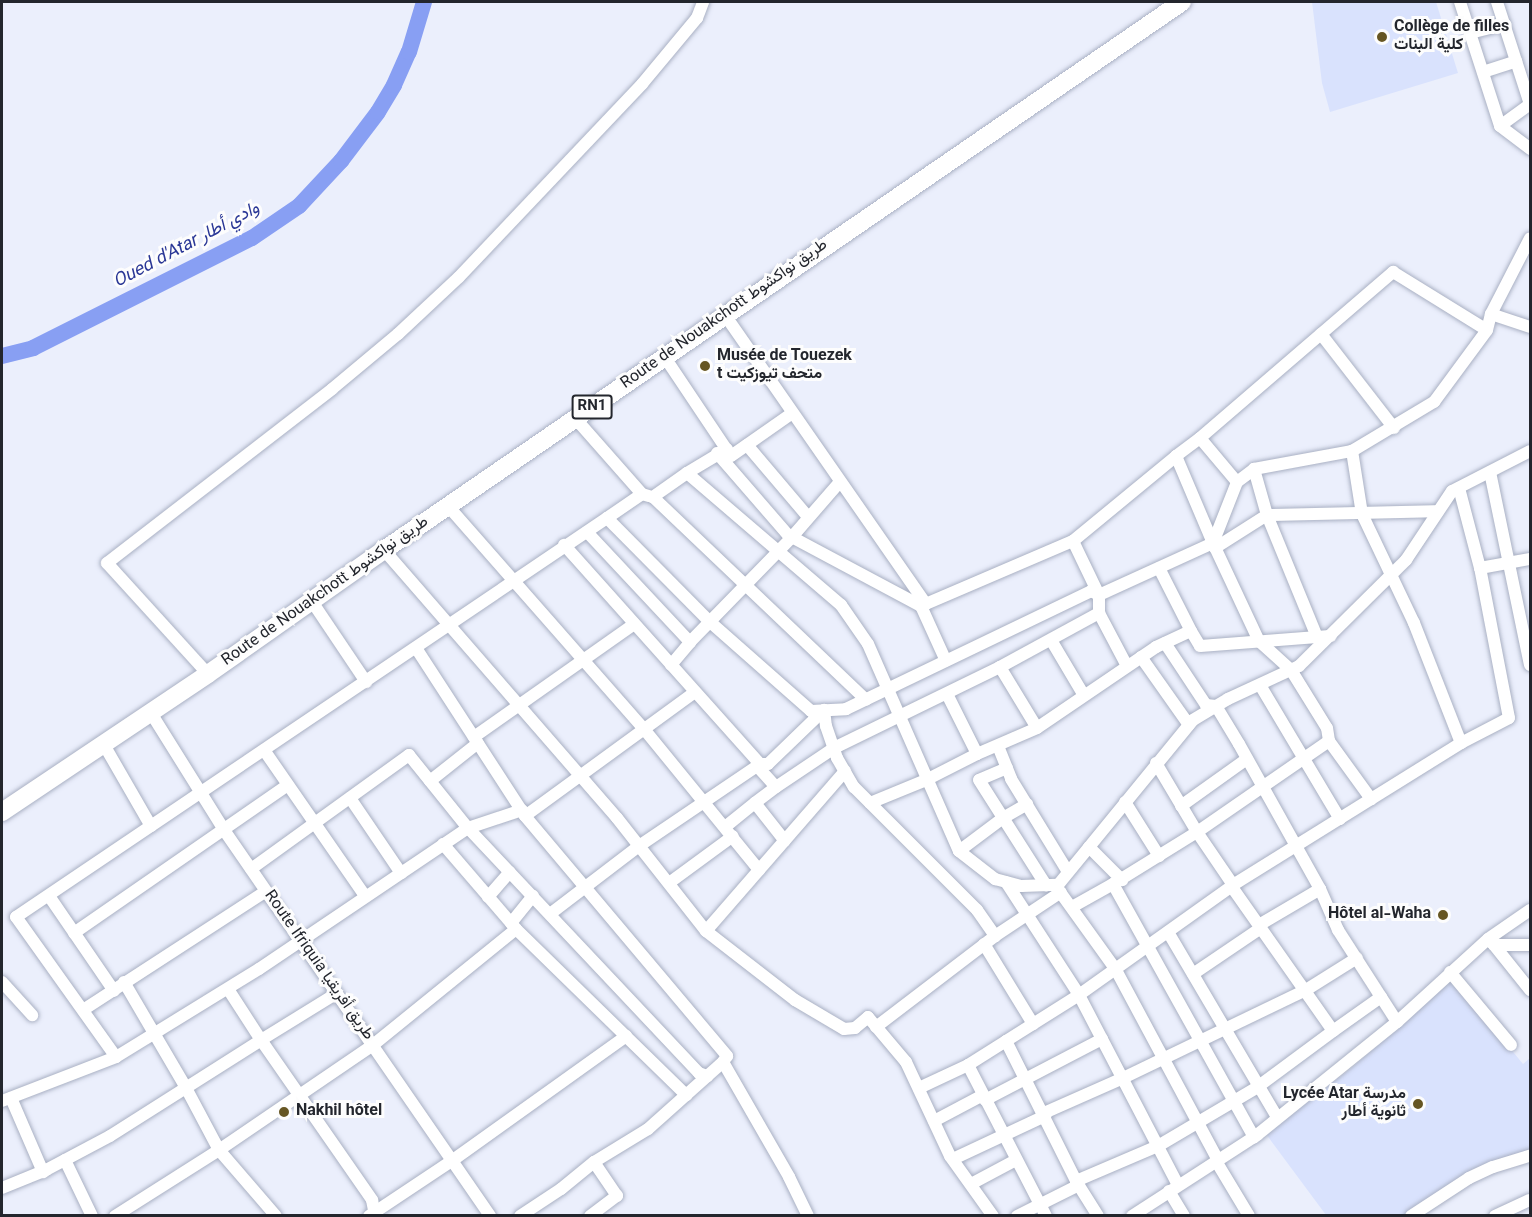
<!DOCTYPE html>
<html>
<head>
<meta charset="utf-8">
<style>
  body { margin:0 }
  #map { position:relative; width:1532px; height:1217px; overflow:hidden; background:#ebeffc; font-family:Georgia,Vazirmatn,serif }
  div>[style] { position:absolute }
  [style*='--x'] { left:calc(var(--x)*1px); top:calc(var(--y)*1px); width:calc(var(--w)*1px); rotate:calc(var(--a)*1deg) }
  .built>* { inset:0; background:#d9e2fd }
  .river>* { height:16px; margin:-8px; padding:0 8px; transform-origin:8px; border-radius:8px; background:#889ff3 }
  .roads { filter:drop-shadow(0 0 2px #a9b0c3) drop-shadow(0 0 2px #a9b0c3) }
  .minor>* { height:12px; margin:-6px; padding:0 6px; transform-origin:6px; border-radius:6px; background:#fff }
  .highway>* { height:18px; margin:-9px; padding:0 9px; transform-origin:9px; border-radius:9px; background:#fff }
  .dots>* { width:16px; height:16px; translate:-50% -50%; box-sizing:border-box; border:3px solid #fdfdfd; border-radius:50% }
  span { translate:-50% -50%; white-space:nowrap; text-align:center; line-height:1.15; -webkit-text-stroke:6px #fdfdfd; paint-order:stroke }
  .shield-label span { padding:2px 4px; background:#fdfdfd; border:2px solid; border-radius:4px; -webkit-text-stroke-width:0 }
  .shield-label { font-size:15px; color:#23262d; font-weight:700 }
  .poi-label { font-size:16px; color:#23262d; font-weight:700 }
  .left { translate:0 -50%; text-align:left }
  .right { translate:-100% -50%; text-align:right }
  .street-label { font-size:16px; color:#23262d }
  .water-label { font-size:18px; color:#2a3796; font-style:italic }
  .frame { position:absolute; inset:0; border:3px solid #23262d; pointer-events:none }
</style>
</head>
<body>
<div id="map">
  <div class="built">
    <i style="clip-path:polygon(1312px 2px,1436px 2px,1458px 73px,1330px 112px,1322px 83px)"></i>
    <i style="clip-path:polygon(1453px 979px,1523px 1064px,1530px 1058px,1530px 1152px,1407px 1215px,1326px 1215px,1266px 1134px,1353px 1067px)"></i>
  </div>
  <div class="river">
    <i style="--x:2;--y:356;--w:32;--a:-14"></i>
    <i style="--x:33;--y:348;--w:245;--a:-26.7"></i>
    <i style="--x:252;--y:238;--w:57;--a:-34.2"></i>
    <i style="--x:299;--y:206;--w:62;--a:-47"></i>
    <i style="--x:341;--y:161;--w:61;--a:-52.9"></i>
    <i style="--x:378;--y:112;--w:31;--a:-59"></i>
    <i style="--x:394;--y:85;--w:36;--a:-66"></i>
    <i style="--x:409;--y:52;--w:52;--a:-73.3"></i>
  </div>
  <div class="roads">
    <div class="minor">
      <i style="--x:1460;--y:2;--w:130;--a:72.1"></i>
      <i style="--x:1500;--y:126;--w:38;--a:37"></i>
      <i style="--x:1497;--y:2;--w:107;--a:72.1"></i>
      <i style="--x:1470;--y:33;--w:36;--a:-14"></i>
      <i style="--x:1483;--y:72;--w:35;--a:-18"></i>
      <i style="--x:1500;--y:126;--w:37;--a:-36"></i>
      <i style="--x:1491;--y:314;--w:41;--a:18.4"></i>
      <i style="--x:725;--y:315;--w:352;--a:55.2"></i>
      <i style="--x:1321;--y:334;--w:119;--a:52.2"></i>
      <i style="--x:664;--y:356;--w:120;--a:56.2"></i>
      <i style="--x:731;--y:456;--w:73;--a:-35"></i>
      <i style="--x:575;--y:418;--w:101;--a:48.6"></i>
      <i style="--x:1200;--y:438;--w:30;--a:143"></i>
      <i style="--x:1176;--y:456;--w:95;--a:67"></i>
      <i style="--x:1213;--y:543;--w:108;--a:64.9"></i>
      <i style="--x:1259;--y:641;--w:43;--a:42.2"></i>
      <i style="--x:1291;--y:670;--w:68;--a:58.2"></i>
      <i style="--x:1327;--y:728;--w:13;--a:81"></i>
      <i style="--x:1329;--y:741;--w:160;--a:145.4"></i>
      <i style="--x:1197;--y:832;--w:99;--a:148.2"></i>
      <i style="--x:1113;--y:884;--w:290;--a:60.9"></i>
      <i style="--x:747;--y:445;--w:94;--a:49.7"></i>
      <i style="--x:727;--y:449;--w:47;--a:149"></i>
      <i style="--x:687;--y:473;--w:203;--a:40.6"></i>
      <i style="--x:841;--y:605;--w:47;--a:55.3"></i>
      <i style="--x:868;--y:644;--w:226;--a:66.3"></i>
      <i style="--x:959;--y:851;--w:46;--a:37.9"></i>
      <i style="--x:995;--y:879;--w:27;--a:15"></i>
      <i style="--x:1021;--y:886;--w:37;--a:-2"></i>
      <i style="--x:1058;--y:885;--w:213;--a:-50.7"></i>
      <i style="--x:1193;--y:720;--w:41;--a:-31"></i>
      <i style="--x:1228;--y:699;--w:78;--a:-24.9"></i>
      <i style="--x:1299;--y:666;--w:151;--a:-44.7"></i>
      <i style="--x:1406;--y:560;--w:83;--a:-56.3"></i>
      <i style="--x:1452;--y:491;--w:88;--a:-27.1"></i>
      <i style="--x:717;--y:453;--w:108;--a:49.1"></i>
      <i style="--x:788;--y:535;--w:151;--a:28.1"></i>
      <i style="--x:921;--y:606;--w:165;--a:-23.2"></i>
      <i style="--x:1073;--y:541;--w:60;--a:64.3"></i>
      <i style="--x:1099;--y:595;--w:18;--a:90"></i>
      <i style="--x:1099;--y:613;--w:60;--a:62.2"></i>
      <i style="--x:1490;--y:472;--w:197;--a:78.3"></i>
      <i style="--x:687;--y:473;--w:42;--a:144.8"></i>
      <i style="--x:653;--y:497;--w:294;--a:43.6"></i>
      <i style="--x:1237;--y:482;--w:57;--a:-130.1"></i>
      <i style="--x:1200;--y:438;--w:255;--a:-40.7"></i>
      <i style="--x:1393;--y:272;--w:110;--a:31.7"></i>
      <i style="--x:1459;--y:488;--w:83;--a:75.3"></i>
      <i style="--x:1480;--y:568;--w:51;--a:-10.2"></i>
      <i style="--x:448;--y:506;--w:297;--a:48.7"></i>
      <i style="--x:644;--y:729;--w:182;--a:50.8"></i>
      <i style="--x:607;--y:518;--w:42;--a:-34.4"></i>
      <i style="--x:642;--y:494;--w:7;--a:16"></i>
      <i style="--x:587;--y:532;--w:151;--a:46.9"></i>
      <i style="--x:690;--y:642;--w:146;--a:-45.8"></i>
      <i style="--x:792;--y:537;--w:72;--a:-49"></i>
      <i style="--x:1073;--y:541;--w:134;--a:-39.5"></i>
      <i style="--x:1215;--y:548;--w:62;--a:-32.4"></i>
      <i style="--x:1267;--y:515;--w:48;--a:-105.8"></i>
      <i style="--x:384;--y:550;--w:355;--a:49"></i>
      <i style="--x:617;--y:818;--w:144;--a:51.8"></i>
      <i style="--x:706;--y:931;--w:113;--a:37.8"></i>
      <i style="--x:795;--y:1000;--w:57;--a:30.6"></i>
      <i style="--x:844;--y:1029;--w:11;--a:-5"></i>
      <i style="--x:855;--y:1028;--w:17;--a:-40"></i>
      <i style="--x:868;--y:1017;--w:59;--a:49.8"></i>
      <i style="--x:906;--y:1062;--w:104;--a:64.9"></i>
      <i style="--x:950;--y:1156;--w:74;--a:54.4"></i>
      <i style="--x:1159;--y:568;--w:71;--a:63.1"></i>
      <i style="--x:311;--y:600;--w:99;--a:56.1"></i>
      <i style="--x:921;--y:606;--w:60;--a:65.6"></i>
      <i style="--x:1317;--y:637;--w:132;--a:-112.3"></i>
      <i style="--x:1267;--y:515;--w:171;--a:-1.3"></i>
      <i style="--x:1051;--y:640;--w:63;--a:59.3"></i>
      <i style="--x:1165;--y:643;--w:74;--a:56.5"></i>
      <i style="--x:1206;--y:705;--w:10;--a:6"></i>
      <i style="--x:1216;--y:706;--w:44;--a:58.8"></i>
      <i style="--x:1239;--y:744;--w:166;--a:60.8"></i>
      <i style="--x:1320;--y:889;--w:45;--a:66.3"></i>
      <i style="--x:1338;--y:930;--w:109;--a:57.3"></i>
      <i style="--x:416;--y:648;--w:200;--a:57"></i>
      <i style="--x:525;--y:816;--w:314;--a:49.9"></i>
      <i style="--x:727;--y:1056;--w:7;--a:124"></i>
      <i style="--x:723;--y:1062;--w:133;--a:60.1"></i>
      <i style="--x:789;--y:1177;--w:43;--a:64"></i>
      <i style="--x:1141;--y:657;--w:83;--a:54.8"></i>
      <i style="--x:671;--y:665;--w:30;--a:-50"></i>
      <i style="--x:1000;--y:667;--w:71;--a:58.8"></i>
      <i style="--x:208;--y:674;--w:150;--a:-132.3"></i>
      <i style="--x:107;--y:563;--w:284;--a:-37.7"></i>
      <i style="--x:332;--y:389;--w:86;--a:-39.8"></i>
      <i style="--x:398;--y:334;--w:83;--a:-43.1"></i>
      <i style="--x:459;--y:277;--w:266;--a:-46.5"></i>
      <i style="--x:642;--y:84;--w:86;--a:-50.2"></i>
      <i style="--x:697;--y:18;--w:17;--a:-69"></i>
      <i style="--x:1260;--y:685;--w:156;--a:59.2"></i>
      <i style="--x:947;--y:694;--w:67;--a:63.4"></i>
      <i style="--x:824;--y:710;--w:16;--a:83"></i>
      <i style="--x:826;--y:726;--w:34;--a:71"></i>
      <i style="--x:837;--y:758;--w:34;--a:60"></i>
      <i style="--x:854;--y:787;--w:174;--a:45"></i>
      <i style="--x:977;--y:910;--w:32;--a:55"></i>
      <i style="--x:151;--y:713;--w:138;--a:58"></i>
      <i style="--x:224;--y:830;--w:469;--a:55.4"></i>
      <i style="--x:474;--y:737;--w:196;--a:-35.2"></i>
      <i style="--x:1329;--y:741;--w:72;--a:54.1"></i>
      <i style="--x:103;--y:743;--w:96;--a:60"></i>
      <i style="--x:1461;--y:743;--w:54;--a:-27.5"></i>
      <i style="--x:1509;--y:718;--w:153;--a:-100.9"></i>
      <i style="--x:998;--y:746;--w:35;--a:68"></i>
      <i style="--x:1011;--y:779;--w:109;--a:58.5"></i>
      <i style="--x:264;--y:750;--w:178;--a:55.3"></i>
      <i style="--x:1156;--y:763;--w:80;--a:59.3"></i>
      <i style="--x:1197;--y:832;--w:64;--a:55.8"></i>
      <i style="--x:1233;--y:885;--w:5;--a:79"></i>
      <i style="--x:1234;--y:890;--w:172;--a:54.9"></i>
      <i style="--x:1333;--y:1031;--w:59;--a:-35.3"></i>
      <i style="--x:760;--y:764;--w:8;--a:0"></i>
      <i style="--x:768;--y:764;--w:78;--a:-44"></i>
      <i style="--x:757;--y:766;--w:28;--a:48"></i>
      <i style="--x:776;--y:787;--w:70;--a:-33.9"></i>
      <i style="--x:834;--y:748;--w:185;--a:-26"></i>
      <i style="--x:1000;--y:667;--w:113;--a:-28.6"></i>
      <i style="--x:1007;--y:768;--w:30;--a:157"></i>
      <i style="--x:979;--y:780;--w:125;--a:57.5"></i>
      <i style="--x:430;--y:781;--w:61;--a:-38.4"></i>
      <i style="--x:776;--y:787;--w:26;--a:143"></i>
      <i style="--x:755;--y:803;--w:48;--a:51.7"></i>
      <i style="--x:350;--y:798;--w:91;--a:55.8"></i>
      <i style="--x:1125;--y:802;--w:64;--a:57.8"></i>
      <i style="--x:870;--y:803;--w:61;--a:-22.3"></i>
      <i style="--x:926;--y:780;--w:57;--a:-27"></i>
      <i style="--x:977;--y:754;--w:65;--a:-23.4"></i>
      <i style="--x:1037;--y:728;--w:144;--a:-34.2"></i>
      <i style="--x:1156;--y:647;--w:38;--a:-25"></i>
      <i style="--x:1191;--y:631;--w:17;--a:59"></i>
      <i style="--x:1200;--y:646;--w:131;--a:-4.4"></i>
      <i style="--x:1181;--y:806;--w:81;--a:-35.5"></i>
      <i style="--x:525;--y:816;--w:210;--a:-36.1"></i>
      <i style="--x:725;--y:827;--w:38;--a:-39"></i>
      <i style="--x:443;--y:844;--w:112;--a:49.3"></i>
      <i style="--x:1089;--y:847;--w:47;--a:45"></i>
      <i style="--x:959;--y:851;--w:55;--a:-36.9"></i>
      <i style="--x:1003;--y:818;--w:28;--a:-30"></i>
      <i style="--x:251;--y:869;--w:195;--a:-35.8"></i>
      <i style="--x:409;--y:755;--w:94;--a:51.1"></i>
      <i style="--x:468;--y:828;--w:337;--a:46.7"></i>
      <i style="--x:699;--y:1073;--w:9;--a:21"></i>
      <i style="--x:1006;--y:882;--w:135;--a:57.1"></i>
      <i style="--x:1079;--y:995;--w:214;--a:62.5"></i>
      <i style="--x:669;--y:883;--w:79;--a:-36.3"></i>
      <i style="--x:1055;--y:885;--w:105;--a:54.3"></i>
      <i style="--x:1116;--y:970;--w:216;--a:61.8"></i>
      <i style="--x:49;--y:896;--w:115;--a:55.6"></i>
      <i style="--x:488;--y:897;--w:33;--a:-49"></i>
      <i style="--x:1072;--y:907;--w:47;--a:-29.3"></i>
      <i style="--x:550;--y:914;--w:112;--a:-37.4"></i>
      <i style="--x:639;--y:846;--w:146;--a:-34.1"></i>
      <i style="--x:760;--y:764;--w:294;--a:-131.8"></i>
      <i style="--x:511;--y:923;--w:35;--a:-51"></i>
      <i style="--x:1259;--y:925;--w:71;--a:-30.5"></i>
      <i style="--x:706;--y:931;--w:212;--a:-49"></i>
      <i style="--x:1168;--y:932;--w:215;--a:59.5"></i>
      <i style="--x:74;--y:933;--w:260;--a:-34.7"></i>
      <i style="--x:1491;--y:942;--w:4;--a:45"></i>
      <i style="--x:1494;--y:945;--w:36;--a:0"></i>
      <i style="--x:984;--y:944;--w:94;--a:58.5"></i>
      <i style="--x:1494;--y:945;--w:58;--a:51.3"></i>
      <i style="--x:1450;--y:972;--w:95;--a:50.1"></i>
      <i style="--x:1193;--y:974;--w:82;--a:-34.1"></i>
      <i style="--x:2;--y:982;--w:45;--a:47.7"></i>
      <i style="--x:124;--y:982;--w:121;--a:59.6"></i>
      <i style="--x:185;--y:1086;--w:72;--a:62"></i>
      <i style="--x:219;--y:1150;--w:87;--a:49.2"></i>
      <i style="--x:228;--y:989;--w:61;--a:57.1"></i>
      <i style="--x:261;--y:1040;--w:89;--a:-31.7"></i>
      <i style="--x:83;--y:1010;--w:218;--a:-33"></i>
      <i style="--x:876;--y:1027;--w:150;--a:-37.4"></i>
      <i style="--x:995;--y:936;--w:79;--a:-33.7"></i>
      <i style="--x:1006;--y:1041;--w:86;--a:-32.2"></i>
      <i style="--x:1079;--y:995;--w:189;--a:-35.5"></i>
      <i style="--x:1233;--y:885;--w:269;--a:-31.9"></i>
      <i style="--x:1461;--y:743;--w:129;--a:-111.4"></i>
      <i style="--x:1414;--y:623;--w:121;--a:-115.5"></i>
      <i style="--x:1362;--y:514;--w:64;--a:-99"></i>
      <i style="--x:116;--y:1057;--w:172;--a:-125.5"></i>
      <i style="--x:16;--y:917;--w:713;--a:-34.02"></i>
      <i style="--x:607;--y:518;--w:145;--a:45.3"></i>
      <i style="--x:709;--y:621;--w:136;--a:41.4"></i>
      <i style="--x:811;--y:711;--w:35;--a:-3"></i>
      <i style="--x:846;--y:709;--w:272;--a:-25.7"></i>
      <i style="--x:1091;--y:591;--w:9;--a:27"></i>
      <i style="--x:1099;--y:595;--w:125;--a:-24.5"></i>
      <i style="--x:1213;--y:543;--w:66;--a:-68.5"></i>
      <i style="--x:1237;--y:482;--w:21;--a:-37"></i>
      <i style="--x:1254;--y:469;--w:100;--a:-10.4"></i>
      <i style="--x:1352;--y:451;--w:96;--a:-30.9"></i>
      <i style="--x:1434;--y:402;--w:89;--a:-53.6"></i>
      <i style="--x:1487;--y:330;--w:16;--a:-76"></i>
      <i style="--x:1491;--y:314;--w:85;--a:-62.8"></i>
      <i style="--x:968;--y:1065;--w:170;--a:62.7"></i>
      <i style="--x:919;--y:1088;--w:54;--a:-25.1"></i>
      <i style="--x:968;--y:1065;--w:45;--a:-32.3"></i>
      <i style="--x:1006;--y:1041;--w:157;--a:63.4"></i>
      <i style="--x:1076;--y:1181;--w:89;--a:-23.1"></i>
      <i style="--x:1158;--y:1146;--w:114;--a:-30.6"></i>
      <i style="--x:1256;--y:1088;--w:96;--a:-36.5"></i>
      <i style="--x:11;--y:1098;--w:81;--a:66.6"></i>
      <i style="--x:985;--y:1100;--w:132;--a:-27.5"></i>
      <i style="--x:2;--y:1101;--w:122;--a:-21.1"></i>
      <i style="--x:116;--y:1057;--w:168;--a:-31.6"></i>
      <i style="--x:259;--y:969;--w:252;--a:-34"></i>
      <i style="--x:468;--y:828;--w:57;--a:-18.4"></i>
      <i style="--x:1044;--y:1113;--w:86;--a:-23.9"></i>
      <i style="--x:1123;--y:1078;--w:203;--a:-25.7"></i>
      <i style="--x:1306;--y:990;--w:60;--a:-32.1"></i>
      <i style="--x:934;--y:1121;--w:55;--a:-28"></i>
      <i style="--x:953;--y:1159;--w:102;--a:-25.1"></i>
      <i style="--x:65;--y:1160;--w:62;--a:64.3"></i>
      <i style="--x:1216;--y:1161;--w:64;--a:59"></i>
      <i style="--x:1076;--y:1181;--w:41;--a:57.8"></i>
      <i style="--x:971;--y:1184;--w:51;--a:-28.1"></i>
      <i style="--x:2;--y:1188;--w:48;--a:-22.2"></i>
      <i style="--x:46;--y:1170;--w:72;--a:-28"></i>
      <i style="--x:110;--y:1136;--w:179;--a:-32.4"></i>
      <i style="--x:261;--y:1040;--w:195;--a:55.2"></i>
      <i style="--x:372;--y:1200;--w:16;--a:79"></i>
      <i style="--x:1169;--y:1191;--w:29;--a:59"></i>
      <i style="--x:115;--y:1216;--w:123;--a:-32.4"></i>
      <i style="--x:219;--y:1150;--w:186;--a:-34.3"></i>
      <i style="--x:373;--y:1045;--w:184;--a:-39"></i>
      <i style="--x:516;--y:929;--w:238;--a:44.3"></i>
      <i style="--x:369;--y:1216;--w:101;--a:-33.7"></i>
      <i style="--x:453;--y:1160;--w:213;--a:-35.6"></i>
      <i style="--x:520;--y:1216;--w:49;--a:-33.4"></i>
      <i style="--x:561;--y:1189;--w:43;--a:-39.3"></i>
      <i style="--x:594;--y:1162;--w:63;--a:-31.4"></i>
      <i style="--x:648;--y:1129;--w:101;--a:-41.8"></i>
      <i style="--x:590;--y:1216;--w:34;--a:-37"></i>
      <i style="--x:617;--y:1196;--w:41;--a:-124.1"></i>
      <i style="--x:1017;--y:1216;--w:69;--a:-26.6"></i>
      <i style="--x:1132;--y:1216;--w:149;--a:-32.9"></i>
      <i style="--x:1257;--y:1135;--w:180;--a:-38.9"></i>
      <i style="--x:1397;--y:1022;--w:123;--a:-42.4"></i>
      <i style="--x:1488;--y:939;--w:51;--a:-34.6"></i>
      <i style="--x:1411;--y:1216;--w:69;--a:-33.2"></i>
      <i style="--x:1469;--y:1178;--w:26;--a:-25"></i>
      <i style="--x:1493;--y:1167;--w:39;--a:-17"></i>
      <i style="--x:1495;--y:1216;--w:38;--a:-25"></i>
    </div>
    <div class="highway">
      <i style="--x:2;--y:812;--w:248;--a:-33.8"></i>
      <i style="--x:208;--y:674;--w:215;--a:-35.2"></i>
      <i style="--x:384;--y:550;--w:968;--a:-34.48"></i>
    </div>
  </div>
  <div class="dots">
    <i style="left:1382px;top:37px;background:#665623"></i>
    <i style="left:705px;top:366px;background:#665623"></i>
    <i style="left:1443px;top:915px;background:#665623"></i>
    <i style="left:1418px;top:1104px;background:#665623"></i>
    <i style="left:284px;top:1112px;background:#665623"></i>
  </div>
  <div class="shield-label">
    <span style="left:592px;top:407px">RN1</span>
  </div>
  <div class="poi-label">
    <span class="left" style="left:1394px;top:37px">Collège de filles<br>كلية البنات</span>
    <span class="left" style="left:717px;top:366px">Musée de Touezek<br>t متحف تيوزكيت</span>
    <span class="right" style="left:1431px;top:915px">Hôtel al-Waha</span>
    <span class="right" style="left:1406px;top:1104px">Lycée Atar مدرسة<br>ثانوية أطار</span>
    <span class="left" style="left:296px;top:1112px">Nakhil hôtel</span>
  </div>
  <div class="street-label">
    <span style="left:725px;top:315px;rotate:-35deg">Route de Nouakchott طريق نواكشوط</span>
    <span style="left:326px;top:592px;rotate:-35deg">Route de Nouakchott طريق نواكشوط</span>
    <span style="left:318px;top:966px;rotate:55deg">Route Ifriquia طريق أفريقيا</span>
  </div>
  <div class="water-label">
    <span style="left:187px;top:246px;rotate:-28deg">Oued d'Atar وادي أطار</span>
  </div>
  <div class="frame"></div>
</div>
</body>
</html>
